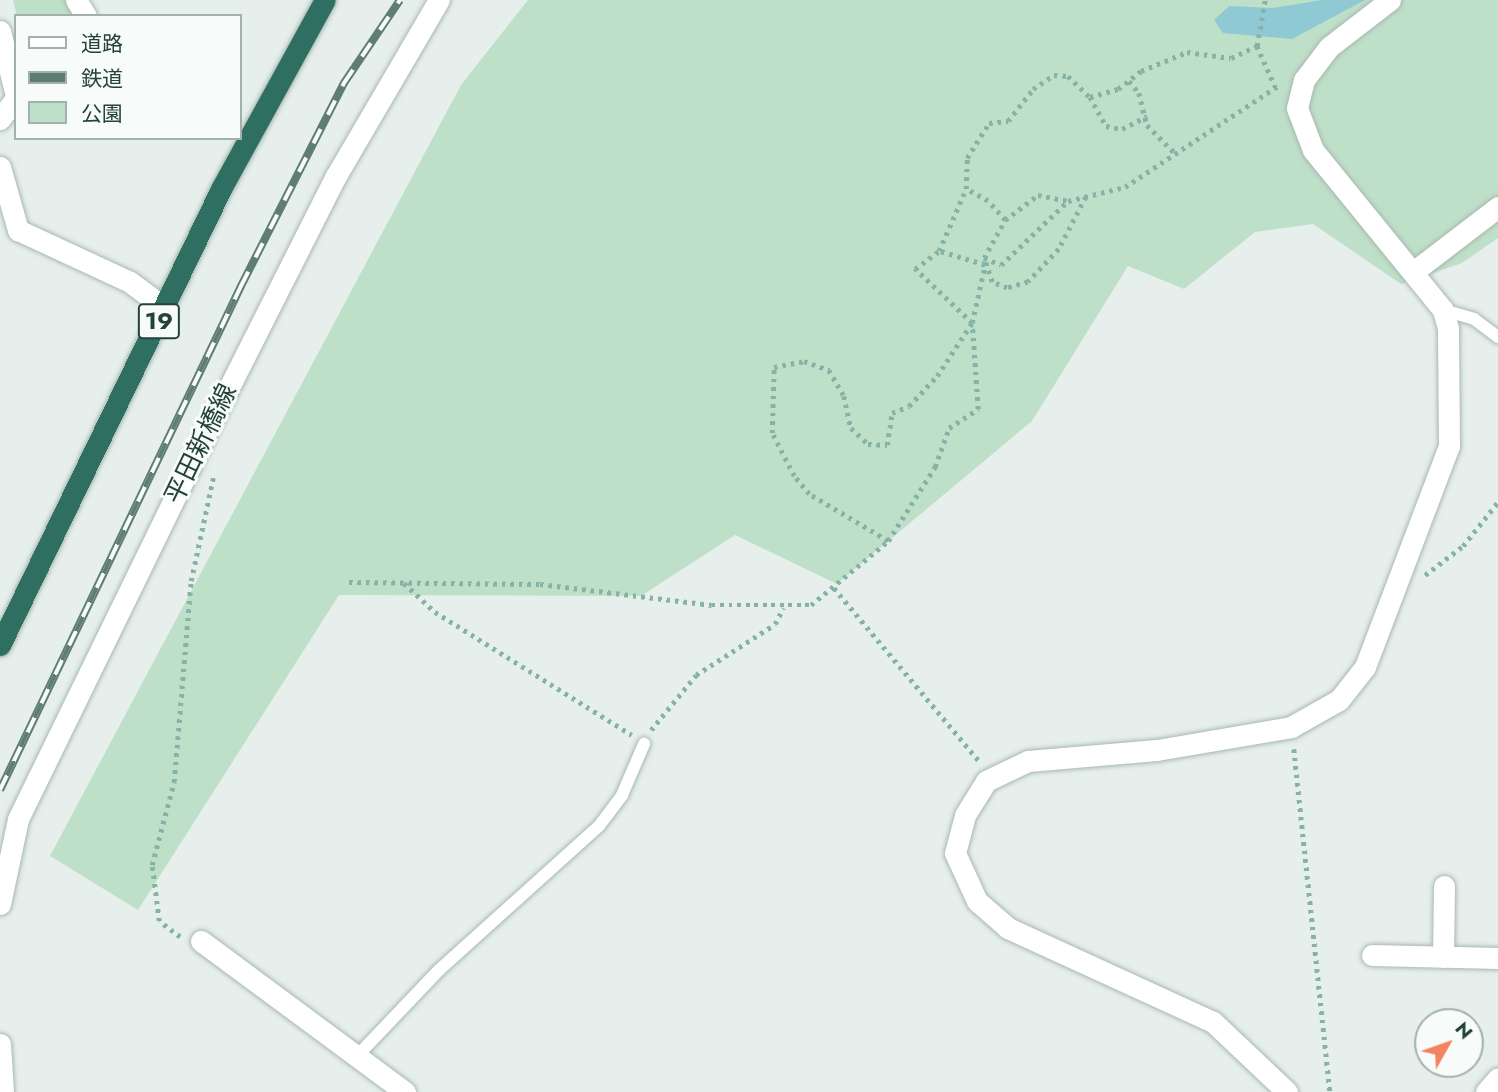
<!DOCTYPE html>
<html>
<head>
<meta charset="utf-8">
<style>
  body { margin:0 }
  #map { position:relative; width:1498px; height:1092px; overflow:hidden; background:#e6efeb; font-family:Jost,"Noto Sans JP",sans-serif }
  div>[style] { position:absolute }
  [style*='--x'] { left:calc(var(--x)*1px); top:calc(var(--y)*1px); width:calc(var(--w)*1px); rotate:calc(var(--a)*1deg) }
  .green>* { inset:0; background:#bfe0c8 }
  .water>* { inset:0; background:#8ec9d4 }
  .path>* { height:4.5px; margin-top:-2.25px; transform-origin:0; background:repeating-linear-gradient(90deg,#86b3a5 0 3.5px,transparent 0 8.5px) }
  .roads { filter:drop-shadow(0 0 2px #a8b8b2) drop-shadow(0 0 2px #a8b8b2) }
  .lane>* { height:12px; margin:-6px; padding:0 6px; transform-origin:6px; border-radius:6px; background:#fff }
  .street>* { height:21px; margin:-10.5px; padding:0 10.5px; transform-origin:10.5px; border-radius:10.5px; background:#fff }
  .secondary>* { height:21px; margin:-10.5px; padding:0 10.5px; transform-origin:10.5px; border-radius:10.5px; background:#fff }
  .highway>* { height:21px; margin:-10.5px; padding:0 10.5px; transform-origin:10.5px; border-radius:10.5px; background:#2f6f62 }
  .rail>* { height:8px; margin-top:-4px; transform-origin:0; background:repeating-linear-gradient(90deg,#f7fbf9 0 16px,#5f7d75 0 32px); box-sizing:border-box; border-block:2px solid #5f7d75 }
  span { translate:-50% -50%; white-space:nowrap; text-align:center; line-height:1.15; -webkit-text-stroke:6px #f7fbf9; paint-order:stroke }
  .shield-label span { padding:2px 5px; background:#f7fbf9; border:2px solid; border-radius:5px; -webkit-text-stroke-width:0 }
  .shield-label { font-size:24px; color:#24423a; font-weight:700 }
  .street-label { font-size:26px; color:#24423a }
  .legend { position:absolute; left:14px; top:14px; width:228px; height:126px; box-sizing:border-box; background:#f7fbf9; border:2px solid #a3b1ad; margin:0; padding:9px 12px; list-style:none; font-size:21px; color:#24423a }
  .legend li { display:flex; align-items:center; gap:14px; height:35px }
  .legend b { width:35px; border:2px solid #a3b1ad }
  .north { position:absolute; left:1414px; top:1008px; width:70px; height:70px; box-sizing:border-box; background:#f7fbf9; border:2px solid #a3b1ad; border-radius:50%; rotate:50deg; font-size:19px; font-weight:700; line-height:28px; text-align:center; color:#24423a }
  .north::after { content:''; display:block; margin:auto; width:24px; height:32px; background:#f4845f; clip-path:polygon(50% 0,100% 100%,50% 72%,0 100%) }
</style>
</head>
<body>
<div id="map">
  <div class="green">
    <i style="clip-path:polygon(13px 0,67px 0,72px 16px,17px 16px)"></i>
    <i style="clip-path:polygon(528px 0,1498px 0,1498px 238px,1462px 263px,1401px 284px,1313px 224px,1255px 232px,1184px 289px,1128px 266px,1032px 421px,837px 584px,735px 535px,641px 596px,339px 595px,138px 910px,50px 856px,461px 85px)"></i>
  </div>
  <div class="water">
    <i style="clip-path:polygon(1322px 0,1365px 0,1292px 39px,1223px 33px,1214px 20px,1229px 6px,1273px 8px)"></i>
  </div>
  <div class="path">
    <i style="--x:1257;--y:46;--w:44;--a:65.8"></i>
    <i style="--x:1129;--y:81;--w:16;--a:50"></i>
    <i style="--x:1139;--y:93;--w:33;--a:76"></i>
    <i style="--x:1147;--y:125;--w:42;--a:45"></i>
    <i style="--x:1090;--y:97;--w:33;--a:61"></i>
    <i style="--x:1106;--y:126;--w:16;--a:11"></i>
    <i style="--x:1122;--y:129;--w:28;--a:-27"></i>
    <i style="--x:1086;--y:197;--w:59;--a:117.4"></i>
    <i style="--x:1059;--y:249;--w:45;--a:133.2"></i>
    <i style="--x:1028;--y:282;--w:22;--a:164"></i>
    <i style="--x:1007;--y:288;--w:16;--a:-158"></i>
    <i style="--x:992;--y:282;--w:25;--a:-108"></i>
    <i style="--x:984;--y:258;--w:43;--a:-61.1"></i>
    <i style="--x:1005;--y:220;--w:41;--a:-37.1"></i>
    <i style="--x:1038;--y:195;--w:31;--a:11"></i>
    <i style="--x:1068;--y:201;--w:59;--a:-13.8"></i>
    <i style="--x:1125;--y:187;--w:185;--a:-33.5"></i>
    <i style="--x:1005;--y:220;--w:25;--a:-132"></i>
    <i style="--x:988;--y:201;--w:25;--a:-151"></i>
    <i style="--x:966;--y:189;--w:31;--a:-88"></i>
    <i style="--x:967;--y:158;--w:41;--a:-57.8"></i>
    <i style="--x:989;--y:123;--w:19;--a:-6"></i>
    <i style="--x:1008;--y:121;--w:41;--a:-52"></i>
    <i style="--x:1033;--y:89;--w:25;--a:-34"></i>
    <i style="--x:1054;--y:75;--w:14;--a:4"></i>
    <i style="--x:1068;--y:76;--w:30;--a:44"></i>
    <i style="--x:1090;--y:97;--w:29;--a:-16"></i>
    <i style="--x:1118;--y:89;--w:29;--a:-38"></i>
    <i style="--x:1141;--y:71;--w:50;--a:-22.4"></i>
    <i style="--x:1187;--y:52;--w:44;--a:7.8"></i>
    <i style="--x:1231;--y:58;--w:29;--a:-25"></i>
    <i style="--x:1257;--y:46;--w:47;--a:-80.1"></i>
    <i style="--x:984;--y:258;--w:18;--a:22"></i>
    <i style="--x:1001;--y:265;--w:93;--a:-43.7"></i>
    <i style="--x:888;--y:541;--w:92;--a:-149.3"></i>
    <i style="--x:809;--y:494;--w:23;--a:-130"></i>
    <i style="--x:794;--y:476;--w:48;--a:-117.1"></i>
    <i style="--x:772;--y:433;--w:66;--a:-88.3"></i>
    <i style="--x:774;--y:367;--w:31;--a:-11"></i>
    <i style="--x:804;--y:361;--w:27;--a:20"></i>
    <i style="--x:829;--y:370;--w:30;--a:60"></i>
    <i style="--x:844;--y:396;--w:33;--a:78"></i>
    <i style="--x:851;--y:428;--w:23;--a:43"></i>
    <i style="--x:868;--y:444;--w:19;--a:3"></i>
    <i style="--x:887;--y:445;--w:32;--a:-81"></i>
    <i style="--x:892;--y:413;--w:18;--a:-22"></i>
    <i style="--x:909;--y:406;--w:41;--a:-47"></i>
    <i style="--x:937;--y:376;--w:64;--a:-56.6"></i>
    <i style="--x:972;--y:323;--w:59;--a:-77.4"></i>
    <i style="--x:985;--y:265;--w:48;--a:-163.1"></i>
    <i style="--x:939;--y:251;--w:68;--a:-66.5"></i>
    <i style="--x:1425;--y:575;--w:48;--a:-37.3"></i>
    <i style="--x:1463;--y:546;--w:56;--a:-51.5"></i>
    <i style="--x:349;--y:582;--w:191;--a:0.6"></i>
    <i style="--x:540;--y:584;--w:173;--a:7"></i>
    <i style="--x:712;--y:605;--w:99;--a:0"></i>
    <i style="--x:811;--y:605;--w:100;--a:-39.7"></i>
    <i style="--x:888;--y:541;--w:88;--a:-57.6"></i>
    <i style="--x:935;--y:467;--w:41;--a:-70.3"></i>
    <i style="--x:949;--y:428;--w:35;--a:-33"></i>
    <i style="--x:978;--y:409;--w:86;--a:-94"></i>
    <i style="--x:972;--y:323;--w:79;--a:-136.5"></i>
    <i style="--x:915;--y:269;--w:30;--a:-37"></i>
    <i style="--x:404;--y:583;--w:42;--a:43.1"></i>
    <i style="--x:435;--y:612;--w:232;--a:32"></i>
    <i style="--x:834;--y:588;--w:226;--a:50"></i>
    <i style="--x:651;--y:730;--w:71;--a:-50.7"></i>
    <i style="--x:696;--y:675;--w:94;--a:-32.8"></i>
    <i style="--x:775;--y:624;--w:18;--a:-63"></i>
    <i style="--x:1294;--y:749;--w:345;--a:84"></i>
    <i style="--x:180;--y:937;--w:26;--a:-143"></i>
    <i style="--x:159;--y:921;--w:56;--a:-97.1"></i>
    <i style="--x:152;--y:865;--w:86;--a:-75.2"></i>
    <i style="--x:174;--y:782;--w:202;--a:-85.2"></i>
    <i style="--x:191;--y:581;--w:109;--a:-77.9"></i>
  </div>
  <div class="roads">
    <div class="lane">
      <i style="--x:1443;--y:310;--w:32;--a:16"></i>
      <i style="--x:1474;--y:319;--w:30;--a:37"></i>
      <i style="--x:359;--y:1054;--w:116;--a:-46.4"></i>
      <i style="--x:439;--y:970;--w:215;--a:-42"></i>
      <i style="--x:599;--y:826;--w:39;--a:-53"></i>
      <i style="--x:622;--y:795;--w:56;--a:-66.7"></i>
    </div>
    <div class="street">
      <i style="--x:76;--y:0;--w:19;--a:58"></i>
      <i style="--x:0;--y:31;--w:67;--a:76.2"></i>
      <i style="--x:0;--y:119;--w:26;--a:-53"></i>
      <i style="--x:0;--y:167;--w:66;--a:74.1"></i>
      <i style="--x:18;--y:230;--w:123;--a:24.9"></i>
      <i style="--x:130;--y:282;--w:44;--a:36.6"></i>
      <i style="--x:1413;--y:272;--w:107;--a:-37.4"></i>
      <i style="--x:201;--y:941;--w:254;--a:36.5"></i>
      <i style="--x:1372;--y:955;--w:126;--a:1.4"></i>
      <i style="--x:1443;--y:957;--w:71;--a:-89.2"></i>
      <i style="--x:1287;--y:1092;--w:102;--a:-136.6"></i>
      <i style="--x:1213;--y:1022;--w:226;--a:-155.4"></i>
      <i style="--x:1008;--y:928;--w:41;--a:-138.9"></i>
      <i style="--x:977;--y:901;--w:53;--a:-114.6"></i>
      <i style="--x:955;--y:853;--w:39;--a:-75"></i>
      <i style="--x:965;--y:815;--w:40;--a:-58"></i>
      <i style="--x:986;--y:781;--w:47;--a:-25.5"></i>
      <i style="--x:1028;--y:761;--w:129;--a:-4.9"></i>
      <i style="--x:1157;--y:750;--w:136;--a:-9.7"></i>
      <i style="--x:1291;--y:727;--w:55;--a:-29.4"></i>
      <i style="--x:1339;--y:700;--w:42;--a:-51.8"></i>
      <i style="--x:1365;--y:667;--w:236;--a:-69.2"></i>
      <i style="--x:1449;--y:446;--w:118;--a:-90.5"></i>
      <i style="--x:1448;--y:328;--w:19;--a:-106"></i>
      <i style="--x:1443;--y:310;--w:206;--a:-129.1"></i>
      <i style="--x:1313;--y:150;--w:45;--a:-110.9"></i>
      <i style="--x:1297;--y:108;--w:29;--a:-76"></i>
      <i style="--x:1304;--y:80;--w:41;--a:-52.9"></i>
      <i style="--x:1329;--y:47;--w:77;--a:-37.6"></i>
      <i style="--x:1486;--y:1092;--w:18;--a:-49"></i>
    </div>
    <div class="secondary">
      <i style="--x:0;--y:904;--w:87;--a:-78"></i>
      <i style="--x:18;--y:819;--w:427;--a:-64"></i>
      <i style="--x:205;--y:435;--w:290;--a:-63.2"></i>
      <i style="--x:336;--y:176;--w:204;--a:-59.7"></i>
      <i style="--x:0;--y:1044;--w:48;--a:86.4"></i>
    </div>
    <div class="highway">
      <i style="--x:0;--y:645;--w:509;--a:-64.14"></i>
      <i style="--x:222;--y:187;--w:213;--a:-61.2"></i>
    </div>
  </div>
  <div class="rail">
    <i style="--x:0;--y:790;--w:559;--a:-64.44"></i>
    <i style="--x:241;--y:286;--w:228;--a:-63.1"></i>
    <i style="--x:344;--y:83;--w:100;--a:-56"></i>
  </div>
  <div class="shield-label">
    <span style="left:159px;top:321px">19</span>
  </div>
  <div class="street-label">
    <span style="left:201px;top:444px;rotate:-64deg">平田新橋線</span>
  </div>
  <ul class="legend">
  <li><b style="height:9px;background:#fff"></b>道路</li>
  <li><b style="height:9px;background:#5f7d75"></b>鉄道</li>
  <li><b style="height:19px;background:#bfe0c8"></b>公園</li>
  </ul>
  <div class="north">N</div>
</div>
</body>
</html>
